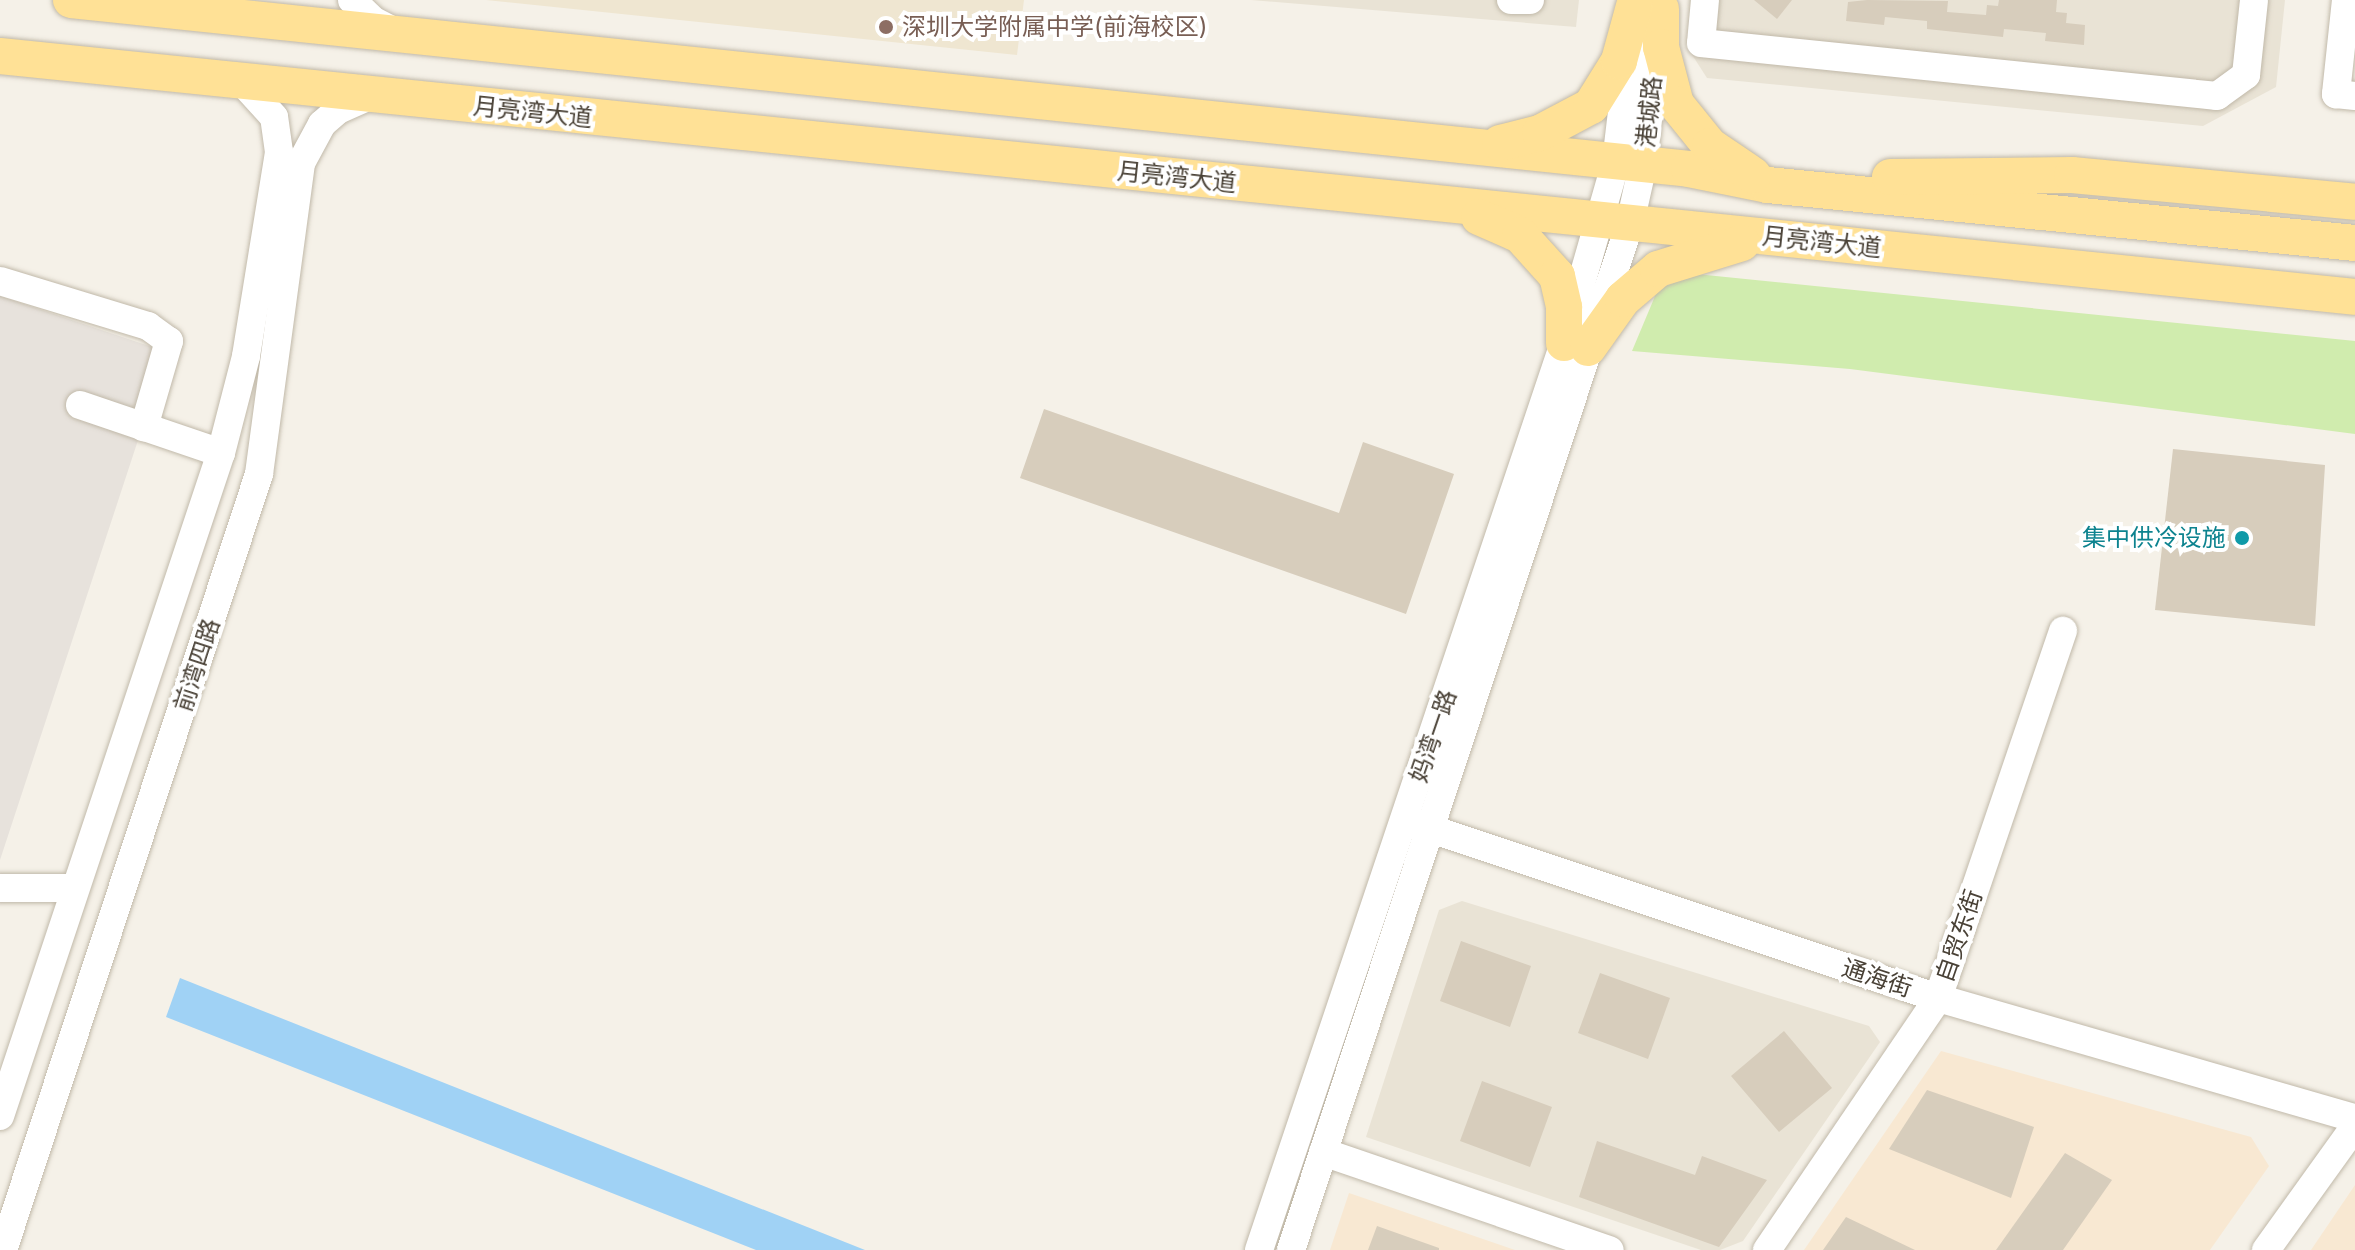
<!DOCTYPE html>
<html>
<head>
<meta charset="utf-8">
<style>
  body { margin:0 }
  #map { position:relative; width:2355px; height:1250px; overflow:hidden; background:#f5f1e8; font-family:Inter,"Noto Sans SC",sans-serif }
  div>[style] { position:absolute }
  [style*='--x'] { left:calc(var(--x)*1px); top:calc(var(--y)*1px); width:calc(var(--w)*1px); rotate:calc(var(--a)*1deg) }
  .residential>* { inset:0; background:#e9e3d5 }
  .commercial>* { inset:0; background:#f8e8d2 }
  .industrial>* { inset:0; background:#e7e2dc }
  .education>* { inset:0; background:#efe6d1 }
  .green>* { inset:0; background:#d0ecae }
  .water>* { inset:0; background:#a0d2f5 }
  .building>* { inset:0; background:#d7cdbc }
  .roads { filter:drop-shadow(0 0 2px #c1b9a9) drop-shadow(0 0 2px #c1b9a9) }
  .minor>* { height:28px; margin:-14px; padding:0 14px; transform-origin:14px; border-radius:14px; background:#fff }
  .major>* { height:36px; margin:-18px; padding:0 18px; transform-origin:18px; border-radius:18px; background:#ffe196 }
  .dots>* { width:22px; height:22px; translate:-50% -50%; box-sizing:border-box; border:4px solid #fff; border-radius:50% }
  span { translate:-50% -50%; white-space:nowrap; text-align:center; line-height:1.15; -webkit-text-stroke:8px #fff; paint-order:stroke }
  .education-label { font-size:24px; color:#785e54 }
  .left { translate:0 -50%; text-align:left }
  .street-label { font-size:24px; color:#494136 }
  .culture-label { font-size:24px; color:#0d838f }
  .right { translate:-100% -50%; text-align:right }
</style>
</head>
<body>
<div id="map">
  <div class="residential">
    <i style="clip-path:polygon(1251px 0,1579px 0,1576px 27px)"></i>
    <i style="clip-path:polygon(1692px 0,2285px 0,2276px 87px,2203px 126px,1707px 78px,1687px 47px)"></i>
    <i style="clip-path:polygon(1462px 901px,1869px 1026px,1880px 1042px,1743px 1241px,1720px 1250px,1701px 1250px,1366px 1137px,1439px 910px)"></i>
  </div>
  <div class="commercial">
    <i style="clip-path:polygon(1941px 1051px,2251px 1137px,2269px 1166px,2210px 1250px,1804px 1250px)"></i>
    <i style="clip-path:polygon(2355px 1185px,2355px 1250px,2311px 1250px)"></i>
    <i style="clip-path:polygon(1349px 1193px,1515px 1250px,1330px 1250px)"></i>
  </div>
  <div class="industrial">
    <i style="clip-path:polygon(0 296px,167px 352px,0 860px)"></i>
  </div>
  <div class="education">
    <i style="clip-path:polygon(486px 0,1024px 0,1017px 55px)"></i>
  </div>
  <div class="green">
    <i style="clip-path:polygon(1696px 274px,2355px 341px,2355px 434px,1850px 369px,1632px 351px,1658px 289px)"></i>
  </div>
  <div class="water">
    <i style="clip-path:polygon(180px 978px,865px 1250px,756px 1250px,166px 1017px)"></i>
  </div>
  <div class="building">
    <i style="clip-path:polygon(1754px 0,1792px 0,1777px 19px)"></i>
    <i style="clip-path:polygon(1867px 0,1948px 1px,1947px 12px,1986px 15px,1987px 5px,1998px 6px,1999px 0,2057px 0,2056px 12px,2067px 13px,2066px 23px,2085px 25px,2084px 45px,2045px 41px,2046px 33px,2004px 29px,2003px 37px,1927px 29px,1927px 21px,1885px 17px,1884px 25px,1846px 21px,1848px 2px)"></i>
    <i style="clip-path:polygon(1044px 409px,1339px 513px,1363px 442px,1454px 474px,1406px 614px,1020px 478px)"></i>
    <i style="clip-path:polygon(2173px 449px,2325px 465px,2315px 626px,2155px 610px)"></i>
    <i style="clip-path:polygon(1461px 941px,1531px 966px,1510px 1027px,1440px 1001px)"></i>
    <i style="clip-path:polygon(1600px 973px,1670px 998px,1648px 1059px,1578px 1033px)"></i>
    <i style="clip-path:polygon(1784px 1031px,1832px 1088px,1779px 1132px,1731px 1076px)"></i>
    <i style="clip-path:polygon(1482px 1081px,1552px 1107px,1530px 1167px,1460px 1141px)"></i>
    <i style="clip-path:polygon(1927px 1090px,2034px 1127px,2011px 1198px,1889px 1149px)"></i>
    <i style="clip-path:polygon(1597px 1141px,1695px 1175px,1702px 1156px,1767px 1180px,1719px 1247px,1579px 1197px)"></i>
    <i style="clip-path:polygon(2065px 1153px,2112px 1180px,2063px 1250px,1996px 1250px)"></i>
    <i style="clip-path:polygon(1846px 1217px,1915px 1250px,1823px 1250px)"></i>
    <i style="clip-path:polygon(1377px 1226px,1439px 1248px,1439px 1250px,1368px 1250px)"></i>
  </div>
  <div class="roads">
    <div class="minor">
      <i style="--x:352;--y:0;--w:30;--a:44"></i>
      <i style="--x:374;--y:21;--w:27;--a:27"></i>
      <i style="--x:1511;--y:0;--w:19;--a:0"></i>
      <i style="--x:1705;--y:0;--w:43;--a:95.3"></i>
      <i style="--x:1701;--y:43;--w:519;--a:5.86"></i>
      <i style="--x:2217;--y:96;--w:36;--a:-36"></i>
      <i style="--x:2246;--y:75;--w:75;--a:-83.9"></i>
      <i style="--x:2346;--y:0;--w:95;--a:96.1"></i>
      <i style="--x:2336;--y:94;--w:19;--a:6"></i>
      <i style="--x:0;--y:281;--w:155;--a:16.9"></i>
      <i style="--x:148;--y:326;--w:26;--a:36"></i>
      <i style="--x:169;--y:341;--w:90;--a:106.2"></i>
      <i style="--x:80;--y:405;--w:149;--a:18.8"></i>
      <i style="--x:1413;--y:823;--w:553;--a:18.43"></i>
      <i style="--x:1938;--y:998;--w:434;--a:16.1"></i>
      <i style="--x:0;--y:888;--w:73;--a:0"></i>
      <i style="--x:0;--y:1116;--w:699;--a:-71.57"></i>
      <i style="--x:221;--y:453;--w:100;--a:-75.5"></i>
      <i style="--x:246;--y:356;--w:207;--a:-80.8"></i>
      <i style="--x:279;--y:152;--w:35;--a:-98"></i>
      <i style="--x:274;--y:117;--w:47;--a:-132.4"></i>
      <i style="--x:1323;--y:1152;--w:303;--a:18.9"></i>
      <i style="--x:3;--y:1250;--w:817;--a:-71.74"></i>
      <i style="--x:259;--y:474;--w:314;--a:-82.3"></i>
      <i style="--x:301;--y:163;--w:44;--a:-61.7"></i>
      <i style="--x:322;--y:124;--w:21;--a:-41"></i>
      <i style="--x:338;--y:110;--w:36;--a:-24"></i>
      <i style="--x:1259;--y:1250;--w:957;--a:-71.41"></i>
      <i style="--x:1564;--y:343;--w:188;--a:-74"></i>
      <i style="--x:1616;--y:162;--w:118;--a:-83.2"></i>
      <i style="--x:1291;--y:1250;--w:1082;--a:-71.73"></i>
      <i style="--x:1630;--y:223;--w:59;--a:-77.4"></i>
      <i style="--x:1643;--y:165;--w:118;--a:-83.7"></i>
      <i style="--x:1767;--y:1250;--w:305;--a:-55.8"></i>
      <i style="--x:1938;--y:998;--w:388;--a:-71.2"></i>
      <i style="--x:2266;--y:1250;--w:153;--a:-54.3"></i>
    </div>
    <div class="major">
      <i style="--x:71;--y:0;--w:1627;--a:5.96"></i>
      <i style="--x:1689;--y:169;--w:81;--a:11.4"></i>
      <i style="--x:1768;--y:185;--w:590;--a:5.64"></i>
      <i style="--x:1661;--y:9;--w:38;--a:90"></i>
      <i style="--x:1661;--y:47;--w:59;--a:75.3"></i>
      <i style="--x:1676;--y:104;--w:54;--a:51"></i>
      <i style="--x:1710;--y:146;--w:52;--a:34"></i>
      <i style="--x:0;--y:56;--w:2367;--a:5.84"></i>
      <i style="--x:1500;--y:143;--w:41;--a:-14"></i>
      <i style="--x:1540;--y:133;--w:58;--a:-27.9"></i>
      <i style="--x:1591;--y:106;--w:53;--a:-58.1"></i>
      <i style="--x:1619;--y:61;--w:57;--a:-74.7"></i>
      <i style="--x:1890;--y:177;--w:182;--a:-0.6"></i>
      <i style="--x:2072;--y:175;--w:284;--a:5.4"></i>
      <i style="--x:1479;--y:217;--w:45;--a:23.7"></i>
      <i style="--x:1520;--y:235;--w:55;--a:47.9"></i>
      <i style="--x:1557;--y:276;--w:32;--a:77"></i>
      <i style="--x:1564;--y:307;--w:36;--a:90"></i>
      <i style="--x:1588;--y:348;--w:60;--a:-54.5"></i>
      <i style="--x:1623;--y:299;--w:46;--a:-40.6"></i>
      <i style="--x:1658;--y:269;--w:88;--a:-17.2"></i>
    </div>
  </div>
  <div class="dots">
    <i style="left:886px;top:27px;background:#8d6e63"></i>
    <i style="left:2242px;top:538px;background:#0f9aa8"></i>
  </div>
  <div class="education-label">
    <span class="left" style="left:902px;top:27px">深圳大学附属中学(前海校区)</span>
  </div>
  <div class="street-label">
    <span style="left:533px;top:112px;rotate:6deg">月亮湾大道</span>
    <span style="left:1649px;top:112px;rotate:-84deg">港城路</span>
    <span style="left:1177px;top:177px;rotate:6deg">月亮湾大道</span>
    <span style="left:1822px;top:242px;rotate:6deg">月亮湾大道</span>
    <span style="left:197px;top:665px;rotate:-72deg">前湾四路</span>
    <span style="left:1433px;top:736px;rotate:-71deg">妈湾一路</span>
    <span style="left:1959px;top:936px;rotate:-71deg">自贸东街</span>
    <span style="left:1877px;top:978px;rotate:18deg">通海街</span>
  </div>
  <div class="culture-label">
    <span class="right" style="left:2226px;top:538px">集中供冷设施</span>
  </div>
</div>
</body>
</html>
